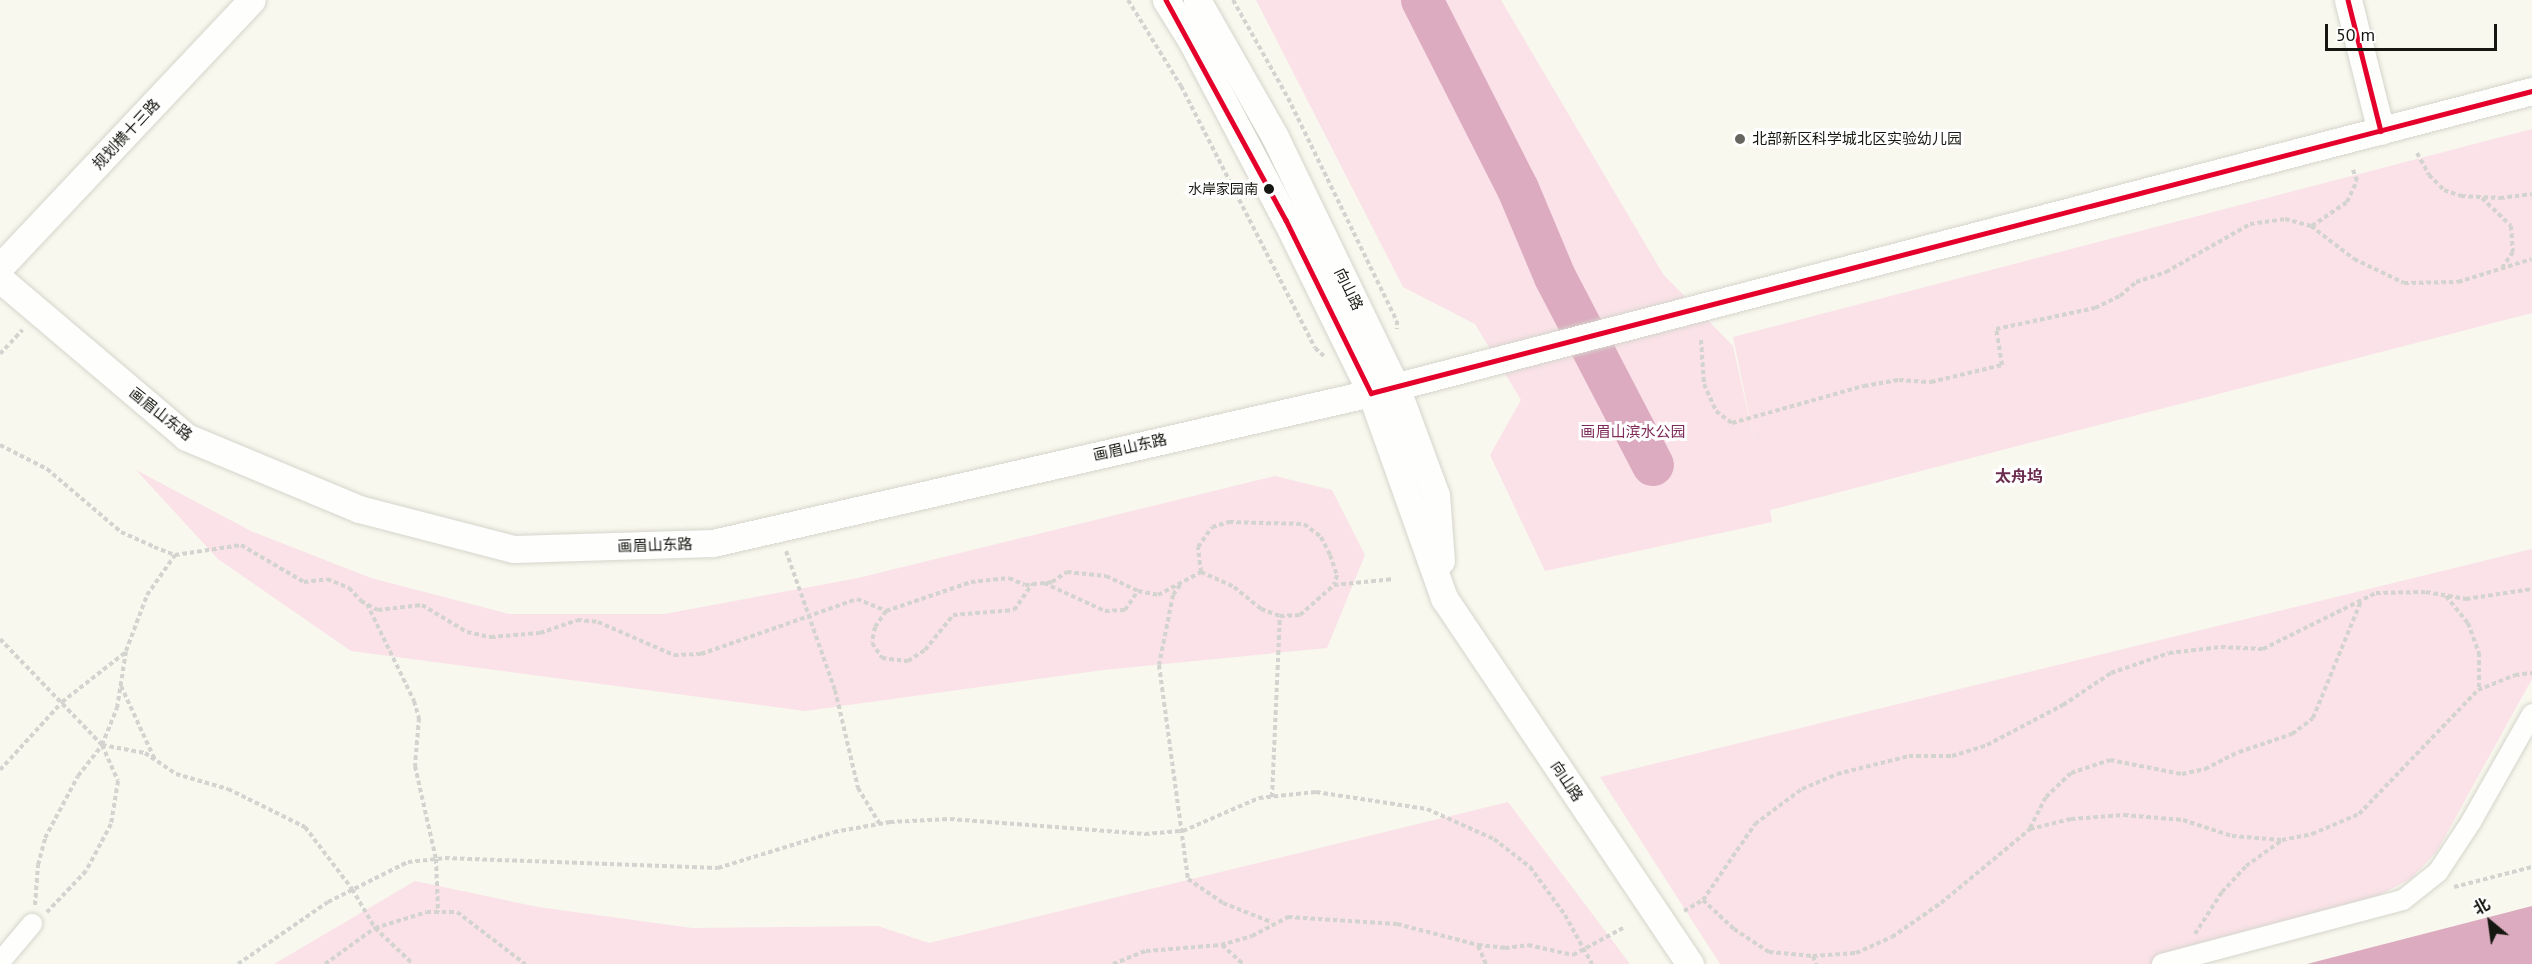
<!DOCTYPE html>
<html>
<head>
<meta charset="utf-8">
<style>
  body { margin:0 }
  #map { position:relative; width:2532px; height:964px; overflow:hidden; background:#f8f8ee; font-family:"PT Sans","Noto Sans SC",sans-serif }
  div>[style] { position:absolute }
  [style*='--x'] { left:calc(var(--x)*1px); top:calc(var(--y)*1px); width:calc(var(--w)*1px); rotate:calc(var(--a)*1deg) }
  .green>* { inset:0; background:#fae2e8 }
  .water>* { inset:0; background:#dcabbf }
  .river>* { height:42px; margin:-21px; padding:0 21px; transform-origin:21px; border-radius:21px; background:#dcabbf }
  .path>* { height:4px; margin-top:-2px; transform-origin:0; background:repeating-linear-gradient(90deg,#d3d3d0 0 4.5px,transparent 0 7.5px) }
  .roads { filter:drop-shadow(0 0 2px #d5d5cd) drop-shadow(0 0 2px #d5d5cd) }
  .street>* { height:20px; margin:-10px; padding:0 10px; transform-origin:10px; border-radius:10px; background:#fefefc }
  .secondary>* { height:27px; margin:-13.5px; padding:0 13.5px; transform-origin:13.5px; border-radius:13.5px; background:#fefefc }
  .bus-1>* { height:4.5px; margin:-2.25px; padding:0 2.25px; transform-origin:2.25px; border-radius:2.25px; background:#e4002b }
  .dots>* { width:16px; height:16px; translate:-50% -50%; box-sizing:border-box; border:3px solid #fff; border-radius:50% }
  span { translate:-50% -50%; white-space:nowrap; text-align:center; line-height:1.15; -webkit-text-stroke:6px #fff; paint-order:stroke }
  .bus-label { font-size:14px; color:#171711 }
  .right { translate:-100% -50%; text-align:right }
  .street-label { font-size:15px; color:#171711 }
  .poi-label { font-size:15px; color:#171711 }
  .left { translate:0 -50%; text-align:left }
  .park-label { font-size:15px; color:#7e2b59 }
  .neighbourhood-label { font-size:16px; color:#6c2c4e; font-weight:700 }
  .north { position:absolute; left:2460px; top:892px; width:60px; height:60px; -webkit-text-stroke:4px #fff; paint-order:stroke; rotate:331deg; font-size:16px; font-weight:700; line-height:24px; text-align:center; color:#171711 }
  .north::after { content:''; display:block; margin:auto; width:21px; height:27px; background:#171711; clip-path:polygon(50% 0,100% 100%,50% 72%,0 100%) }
  .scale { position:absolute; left:2325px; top:24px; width:172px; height:27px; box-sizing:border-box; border:3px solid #171711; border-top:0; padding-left:8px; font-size:18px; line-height:21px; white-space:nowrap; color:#171711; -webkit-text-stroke:4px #fff; paint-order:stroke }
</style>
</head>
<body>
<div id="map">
  <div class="green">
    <i style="clip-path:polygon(1256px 0,1501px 0,1663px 274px,1733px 346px,1755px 444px,1733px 337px,2532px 129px,2532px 313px,1770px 510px,1772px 522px,1545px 571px,1490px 455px,1521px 400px,1475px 324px,1403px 287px)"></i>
    <i style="clip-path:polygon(136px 470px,251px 531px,371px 578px,509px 614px,664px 614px,858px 578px,1275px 476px,1332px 490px,1365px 555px,1327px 648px,1103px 670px,805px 711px,351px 651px,218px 559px)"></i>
    <i style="clip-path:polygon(2532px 549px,2532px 679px,2437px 851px,2412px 878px,2330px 921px,2159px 964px,1720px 964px,1600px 777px)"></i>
    <i style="clip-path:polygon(1508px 802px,1630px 964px,274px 964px,415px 881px,538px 907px,692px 928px,878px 926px,929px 943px)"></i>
  </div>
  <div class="water">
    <i style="clip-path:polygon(2532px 906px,2532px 964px,2307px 964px)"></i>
  </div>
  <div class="river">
    <i style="--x:1422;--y:0;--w:212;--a:63.1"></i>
    <i style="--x:1518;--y:189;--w:95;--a:67.2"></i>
    <i style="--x:1555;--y:277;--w:212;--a:62.5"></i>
  </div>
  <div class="path">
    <i style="--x:1128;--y:0;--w:101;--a:58.4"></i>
    <i style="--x:1181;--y:86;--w:294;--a:62.9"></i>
    <i style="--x:1315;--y:348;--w:12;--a:42"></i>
    <i style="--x:1233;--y:0;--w:112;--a:60.7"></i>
    <i style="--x:1288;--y:98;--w:248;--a:64"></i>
    <i style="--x:1397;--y:321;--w:8;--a:90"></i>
    <i style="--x:2417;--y:153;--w:25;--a:61"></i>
    <i style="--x:2429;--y:175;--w:21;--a:45"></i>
    <i style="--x:2444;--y:190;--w:18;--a:19"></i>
    <i style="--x:2461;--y:196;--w:39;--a:3"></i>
    <i style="--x:2500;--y:198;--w:32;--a:-7"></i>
    <i style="--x:2482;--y:198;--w:40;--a:44"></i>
    <i style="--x:2511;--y:226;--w:26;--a:86"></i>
    <i style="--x:2513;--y:252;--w:19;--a:125"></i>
    <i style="--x:2312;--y:226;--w:42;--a:-34.4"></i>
    <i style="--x:2347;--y:202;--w:23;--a:-65"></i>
    <i style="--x:2357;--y:181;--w:12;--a:-110"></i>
    <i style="--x:1701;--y:340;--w:44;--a:86.1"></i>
    <i style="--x:1704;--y:384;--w:30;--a:66"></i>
    <i style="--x:1716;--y:411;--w:20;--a:37"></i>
    <i style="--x:1732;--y:423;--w:137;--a:-15.7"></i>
    <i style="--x:1864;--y:386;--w:36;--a:-10"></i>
    <i style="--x:1899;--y:380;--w:32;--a:4"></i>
    <i style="--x:1931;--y:382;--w:73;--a:-13.5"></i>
    <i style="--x:2002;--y:365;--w:36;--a:-99"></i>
    <i style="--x:1996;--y:329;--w:101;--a:-12"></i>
    <i style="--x:2095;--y:308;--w:28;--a:-26"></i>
    <i style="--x:2120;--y:296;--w:21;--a:-41"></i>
    <i style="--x:2136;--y:282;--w:32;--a:-18"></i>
    <i style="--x:2166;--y:272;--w:97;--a:-29.7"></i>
    <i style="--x:2250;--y:224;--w:35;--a:-8"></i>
    <i style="--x:2285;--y:219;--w:27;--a:15"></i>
    <i style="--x:2311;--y:226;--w:54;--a:37.5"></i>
    <i style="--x:2354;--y:259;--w:55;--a:25.6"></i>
    <i style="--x:2404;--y:283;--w:54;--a:-1.1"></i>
    <i style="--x:2458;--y:282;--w:77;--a:-17.3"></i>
    <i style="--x:0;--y:354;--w:33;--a:-47"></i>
    <i style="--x:0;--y:445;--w:53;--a:27.1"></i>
    <i style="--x:47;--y:469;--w:97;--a:40.4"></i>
    <i style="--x:121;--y:532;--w:36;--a:24"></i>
    <i style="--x:154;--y:547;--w:22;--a:21"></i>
    <i style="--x:175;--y:555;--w:67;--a:-8.6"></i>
    <i style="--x:241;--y:545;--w:73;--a:30.4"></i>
    <i style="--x:304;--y:582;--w:23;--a:-7"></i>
    <i style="--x:327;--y:579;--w:24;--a:22"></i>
    <i style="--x:349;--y:588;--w:18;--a:47"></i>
    <i style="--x:361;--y:601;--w:19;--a:28"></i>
    <i style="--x:378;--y:610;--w:44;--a:-6.5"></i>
    <i style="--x:422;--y:605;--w:52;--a:31"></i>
    <i style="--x:467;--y:632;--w:25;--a:12"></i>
    <i style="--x:491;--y:637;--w:49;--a:-4.7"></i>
    <i style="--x:540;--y:633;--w:39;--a:-19"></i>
    <i style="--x:577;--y:620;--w:21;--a:5"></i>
    <i style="--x:598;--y:622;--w:83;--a:23.5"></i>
    <i style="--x:674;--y:655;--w:27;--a:-2"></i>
    <i style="--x:701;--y:654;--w:165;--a:-19.4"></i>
    <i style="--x:857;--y:599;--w:31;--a:22"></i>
    <i style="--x:886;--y:611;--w:90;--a:-18.8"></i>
    <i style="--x:971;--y:582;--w:38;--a:-6"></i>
    <i style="--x:1009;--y:578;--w:17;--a:24"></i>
    <i style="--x:1025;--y:585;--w:27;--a:-6"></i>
    <i style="--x:1052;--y:582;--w:18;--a:-34"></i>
    <i style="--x:1067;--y:572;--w:39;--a:6"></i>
    <i style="--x:1106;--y:576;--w:35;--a:25"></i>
    <i style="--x:1138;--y:591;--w:20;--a:11"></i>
    <i style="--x:1158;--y:595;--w:49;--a:-28.1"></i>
    <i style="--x:1201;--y:572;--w:36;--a:24"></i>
    <i style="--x:1234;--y:587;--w:35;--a:39"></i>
    <i style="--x:1261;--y:609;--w:20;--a:20"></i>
    <i style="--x:1280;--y:616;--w:20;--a:-3"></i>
    <i style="--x:1300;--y:615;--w:45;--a:-41.4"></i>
    <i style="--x:1334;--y:585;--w:60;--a:-5.7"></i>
    <i style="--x:786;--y:551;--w:147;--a:70.6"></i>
    <i style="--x:835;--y:690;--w:101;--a:76.8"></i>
    <i style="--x:858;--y:788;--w:41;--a:59"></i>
    <i style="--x:1201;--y:572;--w:25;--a:-97"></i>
    <i style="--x:1198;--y:547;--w:24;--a:-55"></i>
    <i style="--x:1212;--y:527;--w:18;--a:-16"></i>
    <i style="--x:1229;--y:522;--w:75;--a:1.5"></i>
    <i style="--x:1304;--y:524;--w:21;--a:37"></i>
    <i style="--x:1321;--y:537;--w:20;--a:63"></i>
    <i style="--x:1330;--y:555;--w:21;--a:71"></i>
    <i style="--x:1337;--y:575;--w:10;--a:107"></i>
    <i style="--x:1044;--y:583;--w:67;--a:24.7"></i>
    <i style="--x:1105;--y:611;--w:20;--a:-3"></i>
    <i style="--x:1125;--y:610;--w:23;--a:-56"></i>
    <i style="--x:1180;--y:585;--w:12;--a:125"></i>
    <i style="--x:1173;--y:595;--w:71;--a:101.3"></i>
    <i style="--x:1159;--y:665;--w:216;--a:82.3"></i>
    <i style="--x:1188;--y:879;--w:42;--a:34.4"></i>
    <i style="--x:1223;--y:903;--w:52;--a:21.6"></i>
    <i style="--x:2446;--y:596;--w:35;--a:51"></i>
    <i style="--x:2468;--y:623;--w:32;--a:70"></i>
    <i style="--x:2479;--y:653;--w:36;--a:90"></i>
    <i style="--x:367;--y:604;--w:108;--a:64.1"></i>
    <i style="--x:414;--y:701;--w:18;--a:74"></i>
    <i style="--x:419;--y:718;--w:48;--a:94.8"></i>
    <i style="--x:415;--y:766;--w:95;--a:77.3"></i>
    <i style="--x:436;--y:859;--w:53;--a:87.8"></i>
    <i style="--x:886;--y:611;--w:19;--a:125"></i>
    <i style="--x:875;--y:627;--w:16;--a:101"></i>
    <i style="--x:872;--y:643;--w:18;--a:56"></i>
    <i style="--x:882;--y:658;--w:26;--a:7"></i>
    <i style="--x:908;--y:661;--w:20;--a:-33"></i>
    <i style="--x:925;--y:650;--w:45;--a:-51.3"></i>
    <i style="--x:953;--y:615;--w:61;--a:-4.7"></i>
    <i style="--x:1014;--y:610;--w:32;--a:-55"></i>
    <i style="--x:0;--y:639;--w:147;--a:46.1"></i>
    <i style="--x:102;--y:745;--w:39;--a:66"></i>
    <i style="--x:118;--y:781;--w:44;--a:99.2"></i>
    <i style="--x:111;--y:824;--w:53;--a:118"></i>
    <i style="--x:86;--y:871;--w:57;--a:133.6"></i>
    <i style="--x:121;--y:686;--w:81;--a:65.3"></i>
    <i style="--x:102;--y:745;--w:44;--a:10.5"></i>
    <i style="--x:145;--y:753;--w:37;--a:34"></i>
    <i style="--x:176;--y:774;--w:54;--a:16.1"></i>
    <i style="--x:228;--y:789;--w:86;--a:26.3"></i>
    <i style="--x:305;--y:827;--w:78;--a:52.8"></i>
    <i style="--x:352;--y:889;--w:45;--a:59.5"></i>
    <i style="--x:375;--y:928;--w:52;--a:43.5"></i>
    <i style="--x:0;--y:770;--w:92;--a:-47.6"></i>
    <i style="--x:62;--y:702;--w:81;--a:-38"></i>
    <i style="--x:1272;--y:797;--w:181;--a:-87.5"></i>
    <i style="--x:2030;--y:828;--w:35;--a:-63"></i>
    <i style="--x:2046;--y:797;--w:35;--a:-44"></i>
    <i style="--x:2071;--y:773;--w:41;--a:-18.4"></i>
    <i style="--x:2110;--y:760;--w:73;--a:11"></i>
    <i style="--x:2182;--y:774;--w:24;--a:-12"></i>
    <i style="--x:2205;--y:769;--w:38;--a:-27"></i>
    <i style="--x:2239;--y:752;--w:56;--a:-18.8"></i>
    <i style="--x:2292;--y:734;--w:26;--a:-37"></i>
    <i style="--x:2313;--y:718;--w:126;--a:-67.7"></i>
    <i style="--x:2454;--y:887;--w:81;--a:-14.4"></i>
    <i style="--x:1703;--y:900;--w:42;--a:43.1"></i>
    <i style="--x:1734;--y:929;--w:42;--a:33.3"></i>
    <i style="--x:1769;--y:952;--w:44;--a:5.2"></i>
    <i style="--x:1813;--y:956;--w:43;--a:-4"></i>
    <i style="--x:1856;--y:953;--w:39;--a:-24"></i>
    <i style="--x:1892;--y:937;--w:60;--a:-34.8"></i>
    <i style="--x:1941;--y:903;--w:116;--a:-39.7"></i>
    <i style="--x:2030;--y:829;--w:42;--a:-13.7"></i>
    <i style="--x:2071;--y:819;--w:53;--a:-4.3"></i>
    <i style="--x:2124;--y:815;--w:59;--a:4.8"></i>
    <i style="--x:2183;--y:820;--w:52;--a:18.1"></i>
    <i style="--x:2232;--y:836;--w:50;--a:4.6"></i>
    <i style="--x:2282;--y:840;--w:31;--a:-11"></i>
    <i style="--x:2312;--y:834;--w:51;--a:-23.1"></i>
    <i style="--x:2359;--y:814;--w:172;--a:-46.2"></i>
    <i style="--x:2478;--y:690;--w:40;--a:-22"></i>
    <i style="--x:2515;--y:675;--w:17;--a:-7"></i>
    <i style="--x:35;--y:905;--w:40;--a:-85.7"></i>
    <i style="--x:38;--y:865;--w:28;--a:-75"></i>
    <i style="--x:45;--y:838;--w:70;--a:-62"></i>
    <i style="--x:78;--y:776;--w:39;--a:-52"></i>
    <i style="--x:102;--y:745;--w:40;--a:-68"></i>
    <i style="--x:117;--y:708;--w:58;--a:-81"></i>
    <i style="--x:126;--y:651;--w:60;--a:-69.4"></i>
    <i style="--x:147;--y:595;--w:49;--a:-55"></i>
    <i style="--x:1684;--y:911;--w:22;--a:-30"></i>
    <i style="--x:1703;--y:900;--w:92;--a:-55.6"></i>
    <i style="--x:1755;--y:824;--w:59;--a:-36.7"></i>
    <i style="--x:1802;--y:789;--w:38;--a:-23"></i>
    <i style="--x:1837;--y:774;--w:74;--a:-14"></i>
    <i style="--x:1909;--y:756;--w:43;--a:0"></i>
    <i style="--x:1952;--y:756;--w:37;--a:-17"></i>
    <i style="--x:1987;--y:745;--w:86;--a:-27.8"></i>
    <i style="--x:2063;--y:705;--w:58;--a:-33.7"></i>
    <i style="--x:2111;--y:673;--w:61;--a:-19"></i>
    <i style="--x:2169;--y:653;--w:52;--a:-6.6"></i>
    <i style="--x:2221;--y:647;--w:42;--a:2.7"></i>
    <i style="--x:2263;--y:649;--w:126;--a:-26.4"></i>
    <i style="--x:2376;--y:593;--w:50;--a:-1.1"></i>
    <i style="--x:2426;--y:592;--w:41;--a:9.9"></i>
    <i style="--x:2466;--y:599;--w:67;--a:-8.6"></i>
    <i style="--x:2195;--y:934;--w:50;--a:-57.3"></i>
    <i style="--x:2222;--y:892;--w:35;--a:-47"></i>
    <i style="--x:2246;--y:866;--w:44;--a:-35.8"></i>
    <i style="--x:1222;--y:945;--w:28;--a:42"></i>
    <i style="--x:1478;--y:946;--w:20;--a:66"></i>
    <i style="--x:1813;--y:956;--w:9;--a:69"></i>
    <i style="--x:238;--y:964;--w:109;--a:-34.6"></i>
    <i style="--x:328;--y:902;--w:89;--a:-26.6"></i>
    <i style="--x:408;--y:862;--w:37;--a:-6"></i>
    <i style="--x:445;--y:858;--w:273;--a:2.1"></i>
    <i style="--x:718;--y:868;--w:121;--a:-17.2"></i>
    <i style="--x:834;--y:832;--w:57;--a:-10.1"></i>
    <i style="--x:890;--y:822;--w:60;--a:-2.9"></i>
    <i style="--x:950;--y:819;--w:196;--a:4.4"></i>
    <i style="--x:1145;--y:834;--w:38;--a:-5"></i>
    <i style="--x:1183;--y:831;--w:83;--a:-23.5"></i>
    <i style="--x:1259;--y:798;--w:57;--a:-6"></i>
    <i style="--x:1316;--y:792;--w:112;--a:8.7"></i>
    <i style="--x:1427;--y:809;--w:73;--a:24.1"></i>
    <i style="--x:1494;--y:839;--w:46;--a:37.9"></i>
    <i style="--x:1530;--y:867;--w:59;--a:53.9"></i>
    <i style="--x:1565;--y:915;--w:56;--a:61.1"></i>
    <i style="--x:325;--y:964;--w:62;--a:-35.8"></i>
    <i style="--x:375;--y:928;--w:54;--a:-17.1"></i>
    <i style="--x:427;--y:912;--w:30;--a:0"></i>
    <i style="--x:457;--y:912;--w:86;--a:37.4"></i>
    <i style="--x:1113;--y:964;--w:35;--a:-22"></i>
    <i style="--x:1146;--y:951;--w:75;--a:-4.6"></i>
    <i style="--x:1221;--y:945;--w:32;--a:-16"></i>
    <i style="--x:1252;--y:936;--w:41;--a:-27.8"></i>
    <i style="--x:1288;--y:917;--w:109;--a:3.7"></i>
    <i style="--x:1397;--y:924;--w:84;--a:14.5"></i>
    <i style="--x:1478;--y:945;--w:27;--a:6"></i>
    <i style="--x:1505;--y:948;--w:23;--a:-7"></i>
    <i style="--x:1528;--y:945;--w:46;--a:12.5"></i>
    <i style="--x:1573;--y:955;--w:59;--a:-28.3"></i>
  </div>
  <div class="roads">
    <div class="street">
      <i style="--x:0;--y:962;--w:50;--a:-49.9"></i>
      <i style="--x:2162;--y:964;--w:249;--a:-14.9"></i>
      <i style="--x:2403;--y:900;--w:45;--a:-38.7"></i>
      <i style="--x:2438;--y:872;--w:60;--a:-56.6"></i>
      <i style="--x:2471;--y:822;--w:124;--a:-60.5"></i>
    </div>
    <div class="secondary">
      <i style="--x:1166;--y:0;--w:47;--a:58"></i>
      <i style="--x:1191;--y:40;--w:204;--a:62.2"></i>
      <i style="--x:1286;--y:220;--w:193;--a:63.8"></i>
      <i style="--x:1371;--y:393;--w:218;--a:70.4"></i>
      <i style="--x:1444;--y:598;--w:441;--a:56.1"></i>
      <i style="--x:1197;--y:0;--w:158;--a:60.3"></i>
      <i style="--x:1275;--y:137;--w:278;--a:64.2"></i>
      <i style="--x:1396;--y:387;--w:115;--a:69.7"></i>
      <i style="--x:1436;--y:495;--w:66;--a:85.7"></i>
      <i style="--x:2348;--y:0;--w:135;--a:75.9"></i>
      <i style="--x:0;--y:267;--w:367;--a:-46.7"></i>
      <i style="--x:0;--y:279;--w:244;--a:40.3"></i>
      <i style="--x:186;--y:437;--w:187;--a:22.6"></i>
      <i style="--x:359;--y:509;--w:160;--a:14.5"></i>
      <i style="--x:514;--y:549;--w:199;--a:-1.7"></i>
      <i style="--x:713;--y:543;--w:675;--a:-12.84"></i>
      <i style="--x:1371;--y:393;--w:1200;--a:-14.58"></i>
    </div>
  </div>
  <div class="bus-1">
    <i style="--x:1166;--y:0;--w:251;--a:61.4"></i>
    <i style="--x:1286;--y:220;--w:193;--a:63.8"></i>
    <i style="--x:1371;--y:393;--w:1200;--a:-14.58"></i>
    <i style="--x:2348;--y:0;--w:135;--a:75.9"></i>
  </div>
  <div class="dots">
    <i style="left:1740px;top:139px;background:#66665e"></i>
    <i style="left:1269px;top:189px;background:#171711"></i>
  </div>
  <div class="bus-label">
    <span class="right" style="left:1258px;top:189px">水岸家园南</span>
  </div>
  <div class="street-label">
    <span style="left:126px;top:134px;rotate:-47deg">规划横十三路</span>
    <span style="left:1349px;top:289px;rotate:64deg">向山路</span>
    <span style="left:161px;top:414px;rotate:38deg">画眉山东路</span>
    <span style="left:1130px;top:447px;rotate:-13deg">画眉山东路</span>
    <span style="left:655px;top:545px;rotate:-2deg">画眉山东路</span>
    <span style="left:1567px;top:781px;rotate:56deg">向山路</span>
  </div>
  <div class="poi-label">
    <span class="left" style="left:1752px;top:139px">北部新区科学城北区实验幼儿园</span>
  </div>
  <div class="park-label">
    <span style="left:1633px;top:432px">画眉山滨水公园</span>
  </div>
  <div class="neighbourhood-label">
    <span style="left:2019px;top:476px">太舟坞</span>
  </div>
  <div class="north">北</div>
  <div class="scale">50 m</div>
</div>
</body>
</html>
